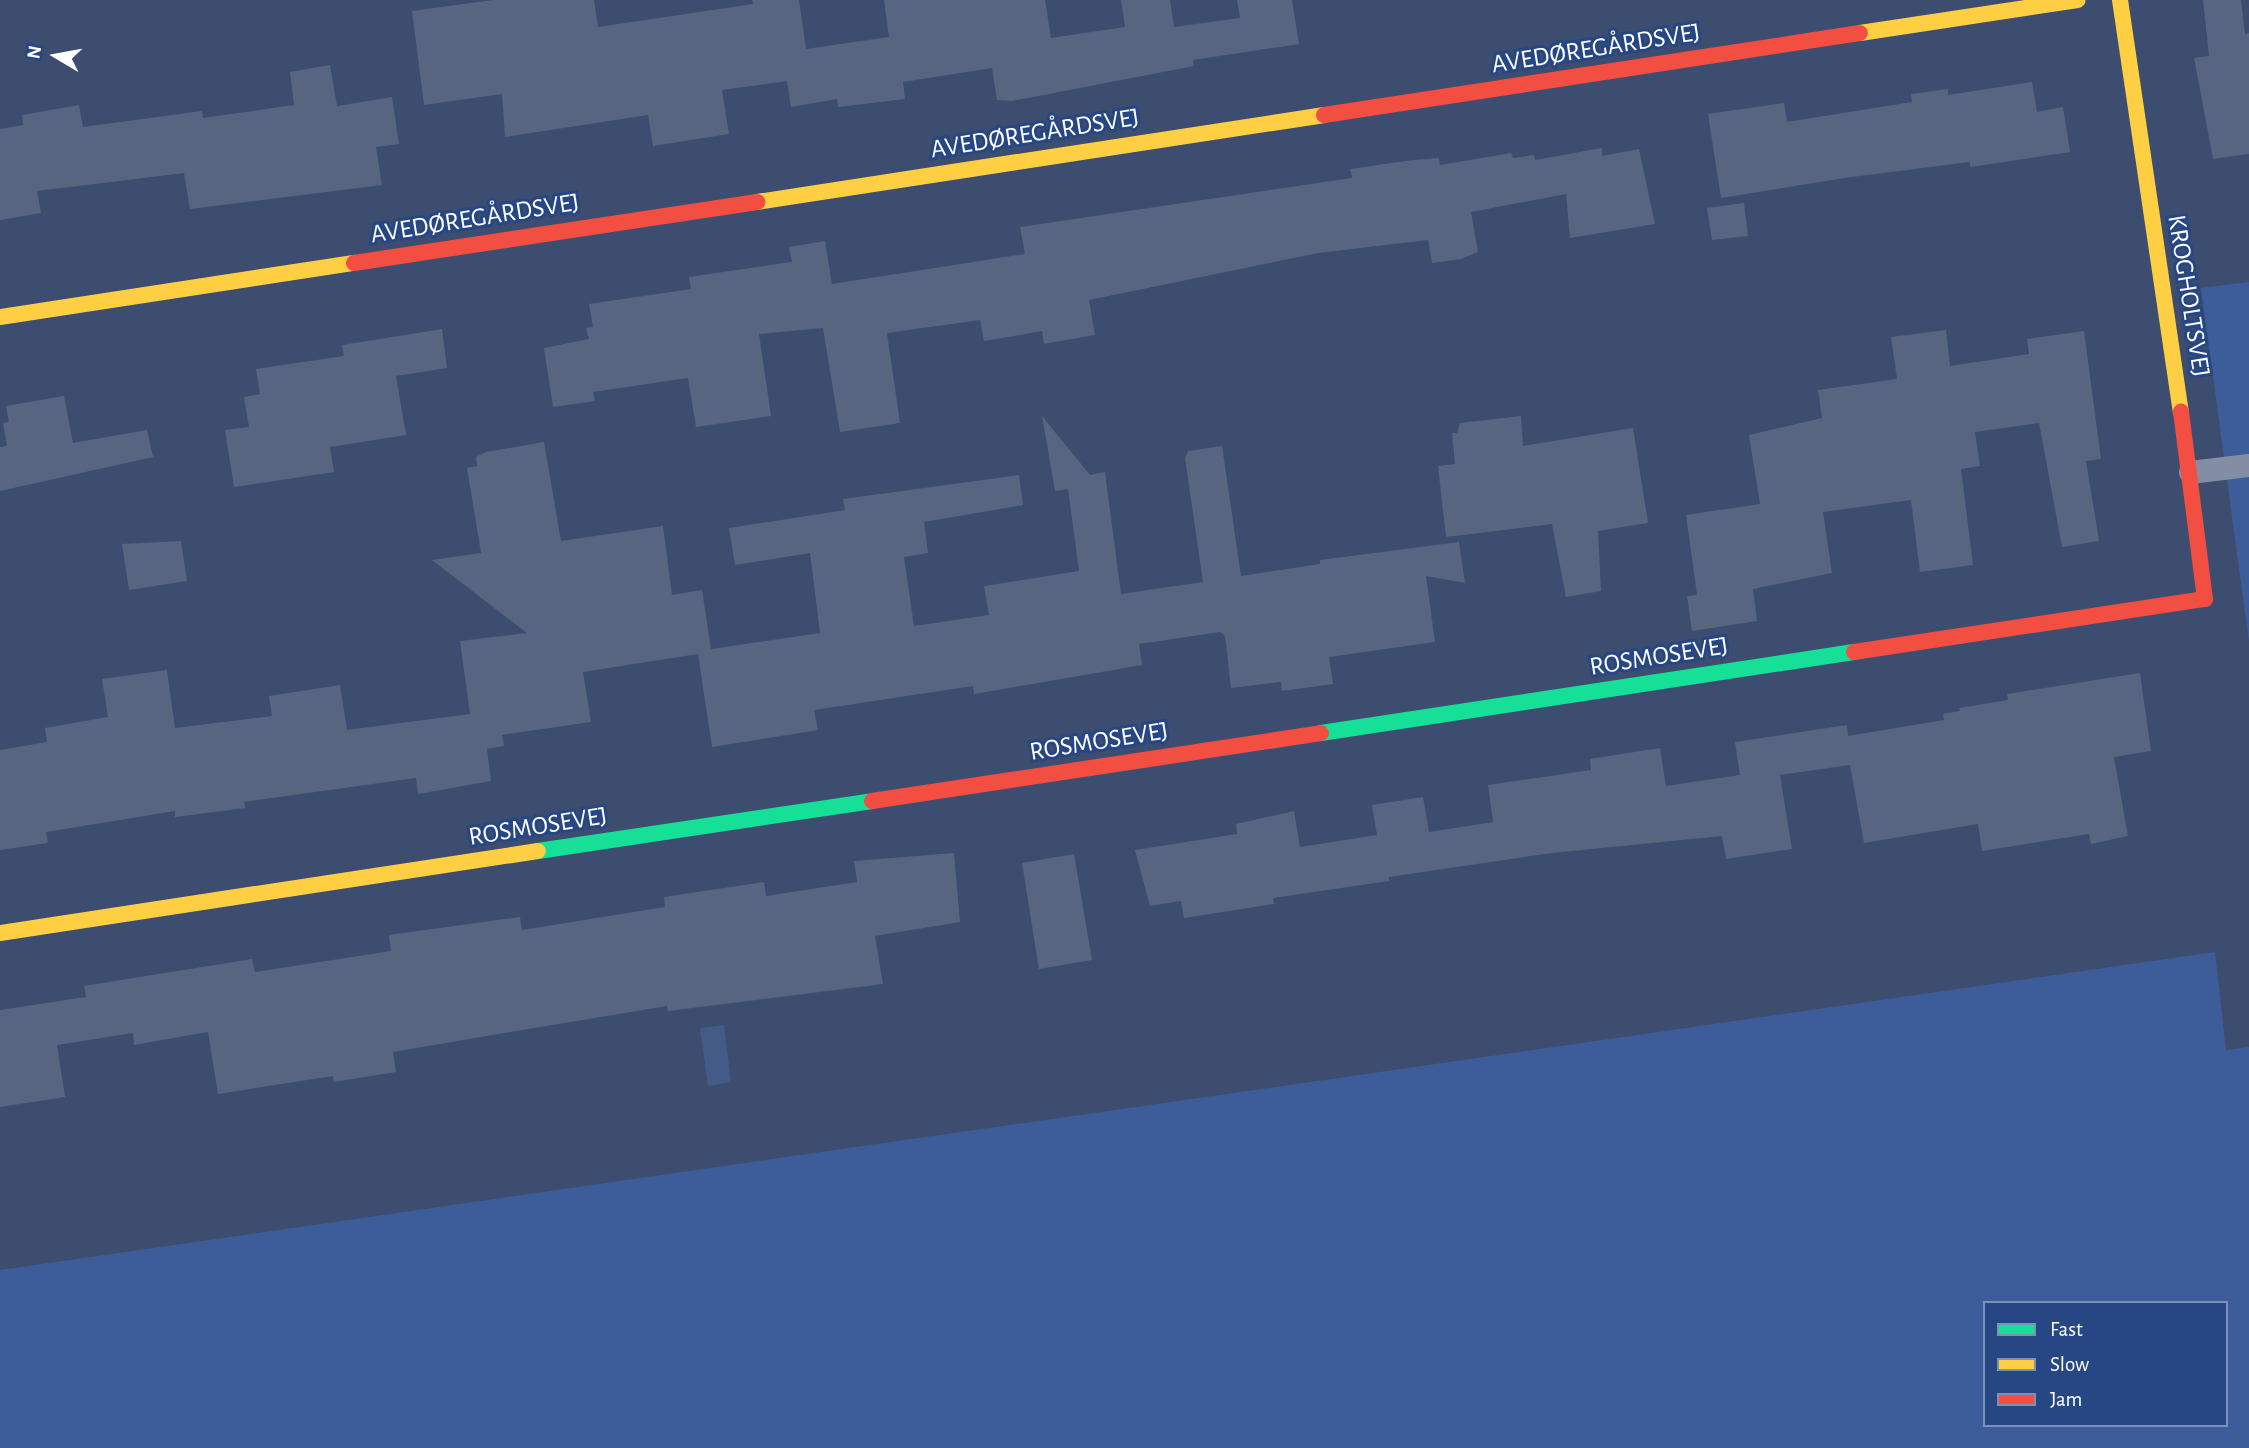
<!DOCTYPE html>
<html>
<head>
<meta charset="utf-8">
<style>
  body { margin:0 }
  #map { position:relative; width:2249px; height:1448px; overflow:hidden; background:#3c4d6f; font-family:"Alegreya Sans",sans-serif }
  div>[style] { position:absolute }
  [style*='--x'] { left:calc(var(--x)*1px); top:calc(var(--y)*1px); width:calc(var(--w)*1px); rotate:calc(var(--a)*1deg) }
  .green>* { inset:0; background:#3c5d99 }
  .water>* { inset:0; background:#445b87 }
  .building>* { inset:0; background:#586580 }
  .lane>* { height:23px; margin:-11.5px; padding:0 11.5px; transform-origin:11.5px; border-radius:11.5px; background:#838ea5 }
  .fast>* { height:16px; margin:-8px; padding:0 8px; transform-origin:8px; border-radius:8px; background:#16e098 }
  .slow>* { height:16px; margin:-8px; padding:0 8px; transform-origin:8px; border-radius:8px; background:#ffcf43 }
  .jam>* { height:16px; margin:-8px; padding:0 8px; transform-origin:8px; border-radius:8px; background:#f24e42 }
  span { translate:-50% -50%; white-space:nowrap; text-align:center; line-height:1.15; -webkit-text-stroke:6px #274784; paint-order:stroke }
  .street-label { font-size:26px; color:#fff }
  .legend { position:absolute; left:1983px; top:1301px; width:245px; height:126px; box-sizing:border-box; background:#274784; border:2px solid #7d91b5; margin:0; padding:9px 12px; list-style:none; font-size:21px; color:#fff }
  .legend li { display:flex; align-items:center; gap:14px; height:35px }
  .legend b { width:35px; border:2px solid #7d91b5 }
  .north { position:absolute; left:21px; top:21px; width:70px; height:70px; -webkit-text-stroke:5px #274784; paint-order:stroke; rotate:280deg; font-size:19px; font-weight:700; line-height:28px; text-align:center; color:#fff }
  .north::after { content:''; display:block; margin:auto; width:24px; height:32px; background:#fff; clip-path:polygon(50% 0,100% 100%,50% 72%,0 100%) }
</style>
</head>
<body>
<div id="map">
  <div class="green">
    <i style="clip-path:polygon(2249px 282px,2249px 642px,2201px 288px)"></i>
    <i style="clip-path:polygon(evenodd,2215px 952px,2226px 1050px,2249px 1047px,2249px 1448px,0 1448px,0 1270px,2215px 952px,1985px 1303px,2226px 1303px,2226px 1425px,1985px 1425px,1985px 1303px)"></i>
  </div>
  <div class="water">
    <i style="clip-path:polygon(724px 1025px,731px 1082px,708px 1086px,700px 1028px)"></i>
  </div>
  <div class="building">
    <i style="clip-path:polygon(493px 0,594px 0,598px 27px,753px 4px,752px 0,799px 0,806px 49px,889px 37px,884px 0,1045px 0,1051px 38px,1125px 27px,1121px 0,1170px 0,1174px 27px,1240px 18px,1237px 0,1292px 0,1299px 44px,1193px 60px,1194px 66px,1012px 101px,997px 100px,992px 68px,903px 82px,905px 99px,838px 107px,837px 99px,791px 107px,787px 81px,722px 90px,729px 134px,653px 146px,648px 115px,505px 137px,502px 94px,424px 105px,412px 11px)"></i>
    <i style="clip-path:polygon(2203px 0,2241px 0,2245px 34px,2249px 33px,2249px 154px,2213px 159px,2194px 58px,2209px 56px)"></i>
    <i style="clip-path:polygon(330px 65px,337px 106px,392px 97px,399px 144px,376px 147px,382px 185px,190px 209px,184px 173px,37px 191px,41px 213px,0 220px,0 129px,23px 125px,22px 115px,79px 105px,83px 127px,202px 111px,203px 118px,294px 105px,290px 72px)"></i>
    <i style="clip-path:polygon(2032px 82px,2037px 112px,2063px 107px,2070px 152px,1970px 167px,1970px 162px,1844px 178px,1721px 198px,1708px 114px,1784px 103px,1787px 122px,1912px 102px,1911px 94px,1948px 89px,1948px 95px)"></i>
    <i style="clip-path:polygon(1602px 148px,1602px 156px,1639px 149px,1655px 224px,1570px 238px,1566px 194px,1471px 212px,1478px 252px,1461px 259px,1432px 263px,1428px 240px,1318px 253px,1089px 300px,1095px 335px,1044px 344px,1042px 331px,984px 341px,980px 320px,887px 333px,900px 423px,840px 432px,823px 328px,759px 334px,771px 416px,696px 427px,688px 378px,593px 392px,595px 401px,553px 407px,544px 348px,589px 339px,586px 328px,593px 327px,589px 304px,691px 289px,689px 277px,792px 262px,789px 247px,825px 241px,832px 284px,1025px 254px,1020px 227px,1352px 178px,1350px 169px,1413px 160px,1439px 158px,1440px 165px,1511px 153px,1513px 158px,1534px 155px,1535px 160px)"></i>
    <i style="clip-path:polygon(1744px 203px,1748px 236px,1712px 240px,1707px 208px)"></i>
    <i style="clip-path:polygon(442px 329px,447px 368px,396px 376px,406px 435px,330px 447px,334px 472px,234px 487px,225px 430px,249px 427px,244px 397px,260px 394px,256px 369px,344px 356px,342px 345px)"></i>
    <i style="clip-path:polygon(1946px 330px,1950px 366px,2029px 354px,2027px 339px,2084px 331px,2101px 459px,2086px 461px,2099px 541px,2062px 547px,2039px 423px,1975px 432px,1980px 466px,1961px 469px,1973px 565px,1920px 572px,1911px 500px,1823px 512px,1832px 573px,1753px 589px,1757px 621px,1692px 631px,1687px 596px,1697px 595px,1686px 515px,1760px 504px,1749px 435px,1822px 418px,1818px 390px,1897px 379px,1891px 337px)"></i>
    <i style="clip-path:polygon(64px 396px,73px 443px,147px 430px,153px 457px,0 491px,0 447px,7px 446px,3px 423px,9px 422px,6px 406px)"></i>
    <i style="clip-path:polygon(1042px 416px,1090px 475px,1105px 472px,1121px 594px,1203px 582px,1185px 458px,1188px 451px,1222px 446px,1241px 576px,1320px 564px,1320px 560px,1459px 542px,1465px 583px,1426px 576px,1435px 642px,1329px 657px,1333px 684px,1282px 691px,1281px 682px,1231px 688px,1225px 636px,1220px 632px,1139px 644px,1142px 665px,974px 694px,973px 686px,814px 710px,818px 730px,712px 747px,698px 654px,583px 672px,591px 722px,502px 735px,504px 746px,487px 749px,491px 781px,418px 794px,416px 778px,244px 802px,245px 808px,175px 817px,175px 811px,46px 832px,48px 843px,0 850px,0 750px,47px 742px,45px 728px,108px 717px,102px 679px,167px 670px,175px 728px,272px 716px,269px 696px,340px 685px,347px 730px,470px 714px,460px 641px,527px 633px,432px 560px,481px 553px,467px 468px,477px 466px,476px 457px,486px 452px,544px 442px,561px 541px,663px 526px,672px 595px,702px 590px,711px 649px,820px 633px,810px 553px,735px 565px,729px 528px,845px 510px,843px 499px,1019px 475px,1023px 505px,924px 522px,928px 553px,904px 557px,914px 626px,989px 615px,984px 586px,1079px 571px,1068px 489px,1055px 491px)"></i>
    <i style="clip-path:polygon(1521px 416px,1523px 446px,1633px 428px,1648px 523px,1598px 531px,1601px 591px,1566px 597px,1552px 524px,1446px 537px,1438px 466px,1455px 464px,1452px 433px,1457px 433px,1460px 423px)"></i>
    <i style="clip-path:polygon(181px 541px,187px 581px,129px 590px,122px 544px)"></i>
    <i style="clip-path:polygon(2140px 673px,2151px 751px,2114px 757px,2128px 836px,2091px 844px,2089px 834px,1982px 851px,1978px 824px,1864px 843px,1850px 765px,1780px 775px,1792px 849px,1726px 859px,1722px 836px,1552px 853px,1389px 877px,1389px 881px,1273px 898px,1274px 904px,1184px 918px,1181px 901px,1150px 906px,1135px 850px,1237px 834px,1236px 824px,1294px 811px,1300px 847px,1377px 835px,1372px 805px,1423px 797px,1429px 832px,1493px 822px,1488px 785px,1591px 770px,1590px 759px,1660px 748px,1666px 786px,1740px 775px,1735px 742px,1847px 725px,1848px 736px,1944px 720px,1943px 714px,1960px 711px,1959px 708px,2008px 700px,2007px 694px)"></i>
    <i style="clip-path:polygon(954px 853px,960px 922px,875px 936px,883px 984px,668px 1011px,667px 1006px,516px 1031px,393px 1052px,396px 1072px,334px 1082px,333px 1076px,218px 1094px,208px 1032px,134px 1045px,133px 1033px,57px 1045px,65px 1097px,0 1107px,0 1010px,86px 997px,84px 986px,252px 959px,255px 972px,391px 951px,389px 935px,520px 917px,522px 930px,665px 907px,664px 897px,764px 882px,766px 896px,857px 882px,854px 861px)"></i>
    <i style="clip-path:polygon(1074px 854px,1092px 960px,1039px 969px,1022px 863px)"></i>
  </div>
  <div class="lane">
    <i style="--x:2190;--y:472;--w:59;--a:-6.8"></i>
  </div>
  <div class="fast">
    <i style="--x:1321;--y:733;--w:539;--a:-8.64"></i>
    <i style="--x:538;--y:851;--w:338;--a:-8.5"></i>
  </div>
  <div class="slow">
    <i style="--x:2120;--y:0;--w:416;--a:81.6"></i>
    <i style="--x:1860;--y:33;--w:220;--a:-8.6"></i>
    <i style="--x:757;--y:202;--w:574;--a:-8.72"></i>
    <i style="--x:0;--y:317;--w:358;--a:-8.7"></i>
    <i style="--x:0;--y:933;--w:544;--a:-8.67"></i>
  </div>
  <div class="jam">
    <i style="--x:1324;--y:115;--w:542;--a:-8.7"></i>
    <i style="--x:354;--y:263;--w:408;--a:-8.6"></i>
    <i style="--x:1854;--y:652;--w:355;--a:-8.6"></i>
    <i style="--x:2205;--y:599;--w:189;--a:-97.3"></i>
    <i style="--x:872;--y:801;--w:454;--a:-8.6"></i>
  </div>
  <div class="street-label">
    <span style="left:1596px;top:49px;rotate:-9deg">AVEDØREGÅRDSVEJ</span>
    <span style="left:1035px;top:134px;rotate:-9deg">AVEDØREGÅRDSVEJ</span>
    <span style="left:475px;top:219px;rotate:-9deg">AVEDØREGÅRDSVEJ</span>
    <span style="left:2188px;top:296px;rotate:81deg">KROGHOLTSVEJ</span>
    <span style="left:1659px;top:657px;rotate:-9deg">ROSMOSEVEJ</span>
    <span style="left:1099px;top:742px;rotate:-9deg">ROSMOSEVEJ</span>
    <span style="left:538px;top:827px;rotate:-9deg">ROSMOSEVEJ</span>
  </div>
  <ul class="legend">
  <li><b style="height:9px;background:#16e098"></b>Fast</li>
  <li><b style="height:9px;background:#ffcf43"></b>Slow</li>
  <li><b style="height:9px;background:#f24e42"></b>Jam</li>
  </ul>
  <div class="north">N</div>
</div>
</body>
</html>
